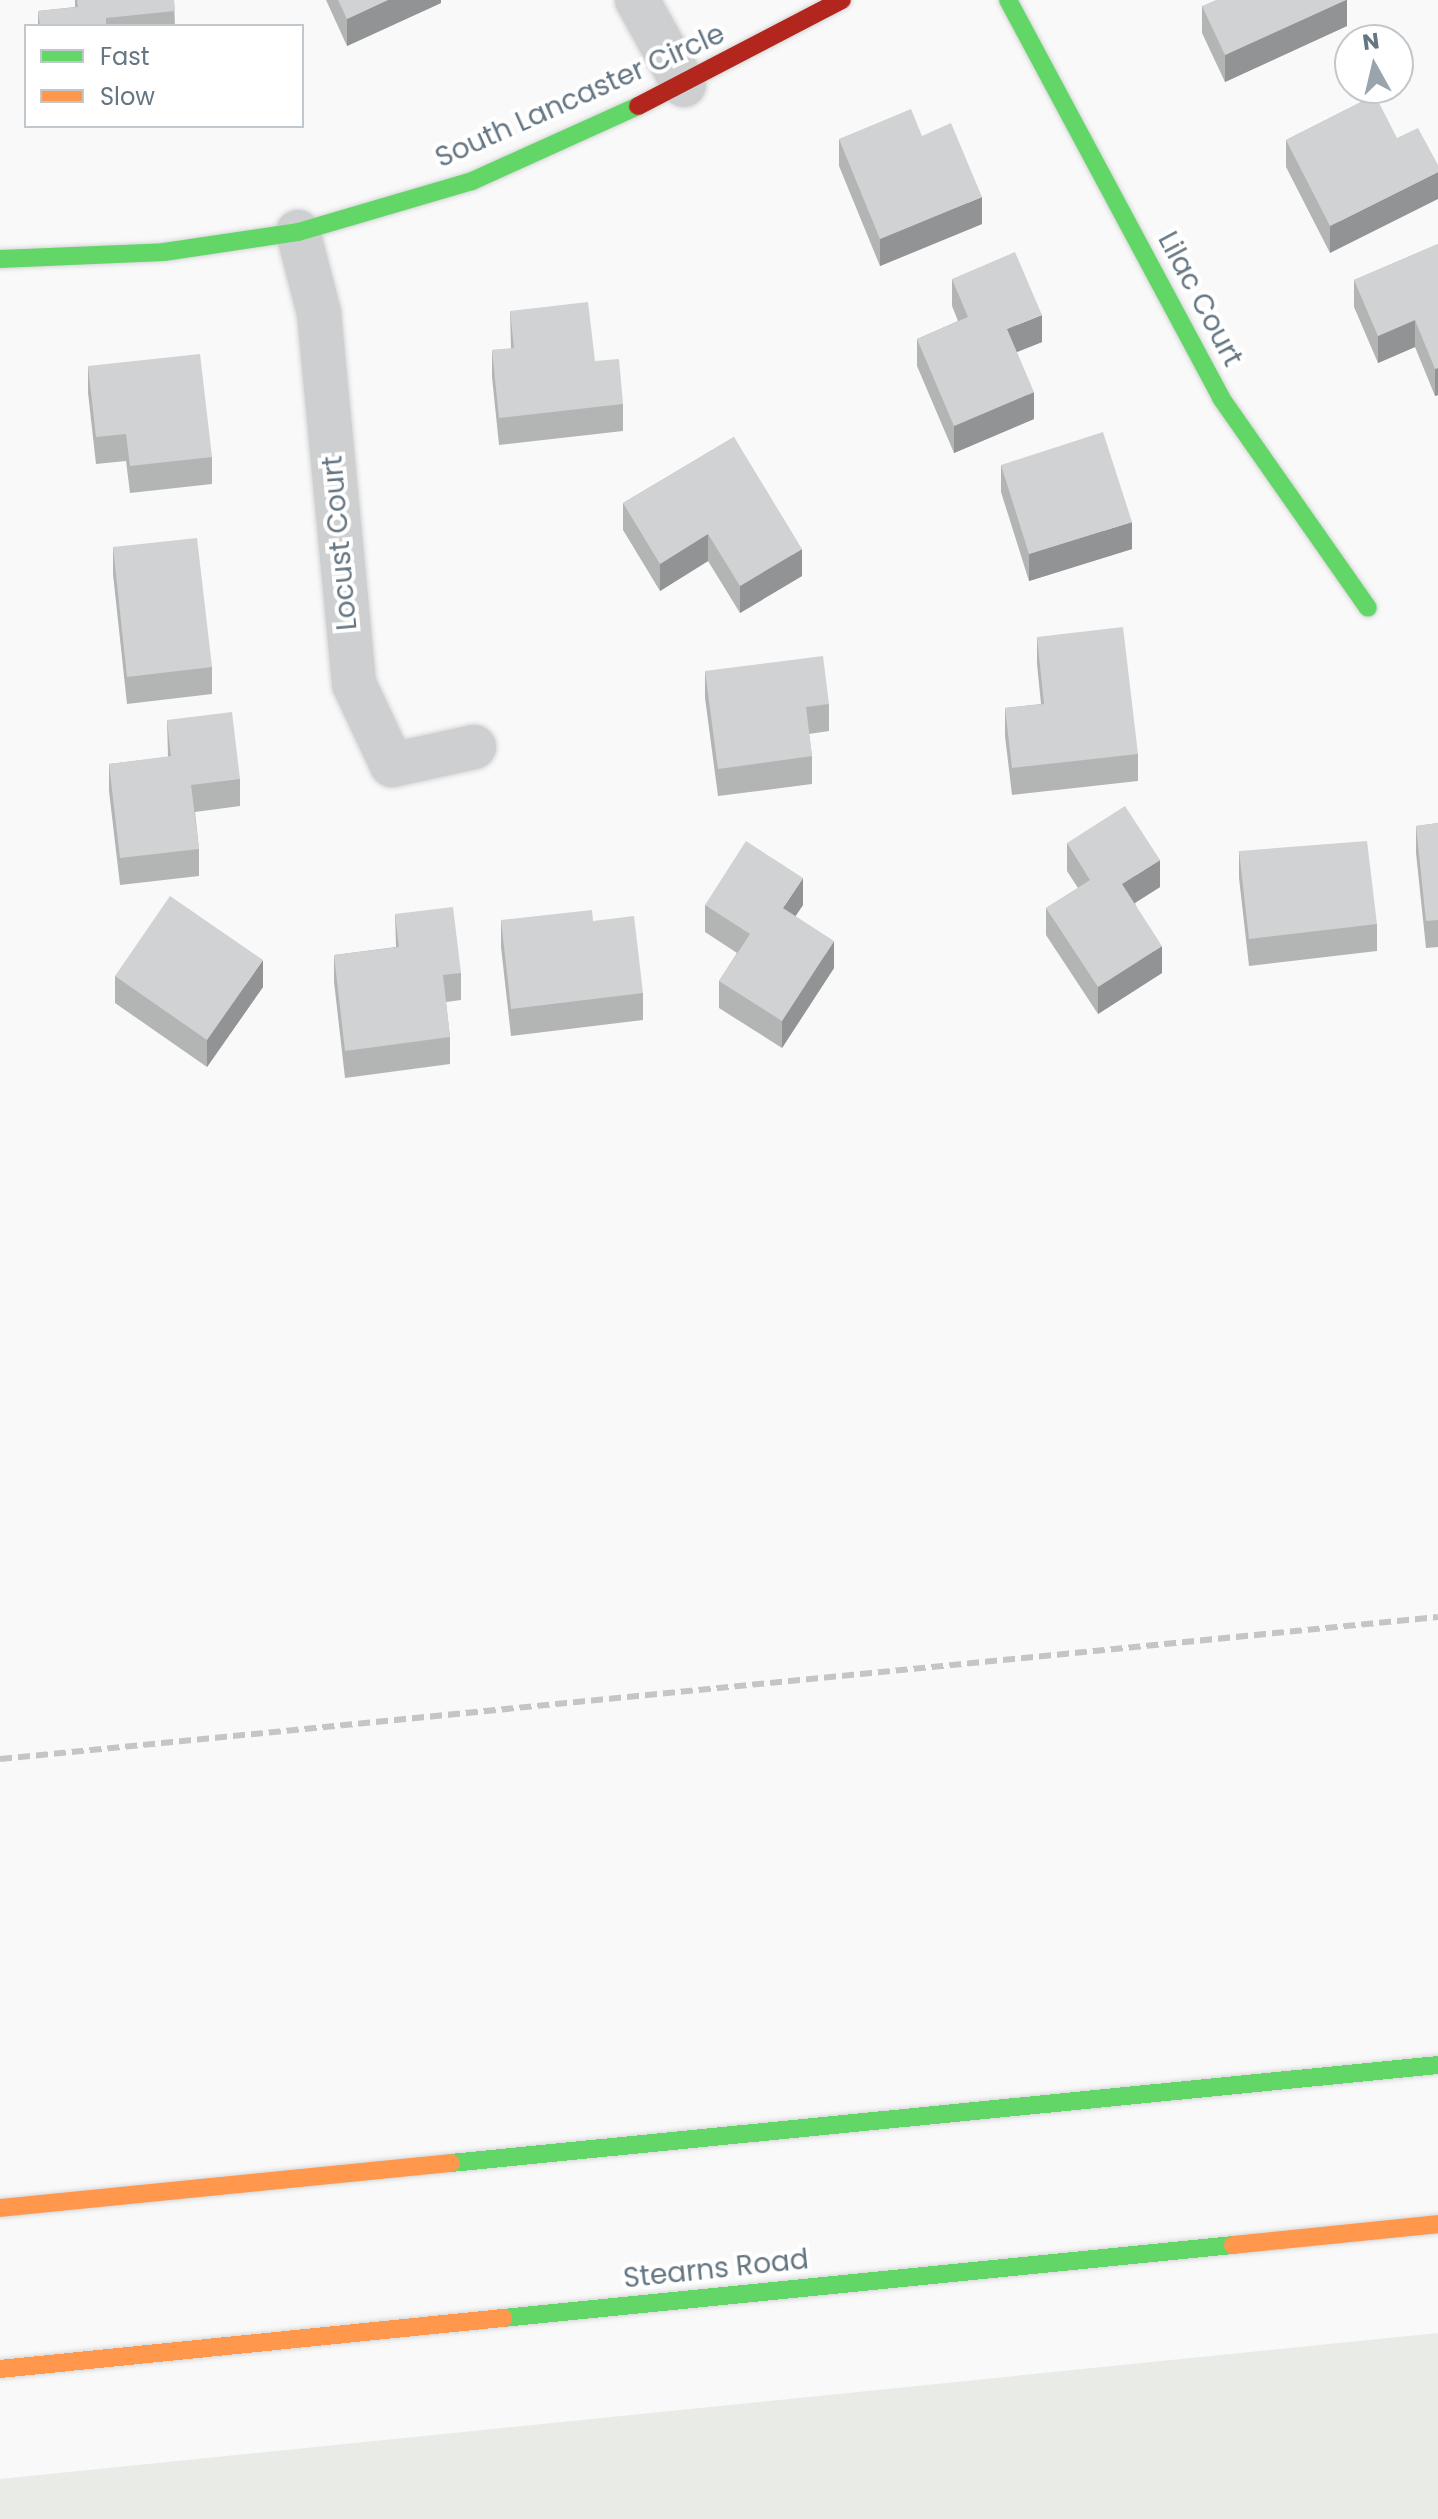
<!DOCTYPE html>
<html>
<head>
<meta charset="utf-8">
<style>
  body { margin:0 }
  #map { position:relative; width:1438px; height:2519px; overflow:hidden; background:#f9f9f9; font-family:Poppins,sans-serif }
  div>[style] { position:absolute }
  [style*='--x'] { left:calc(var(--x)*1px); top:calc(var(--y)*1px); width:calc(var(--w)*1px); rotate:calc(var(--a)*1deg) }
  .green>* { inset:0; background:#e8ebe6 }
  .roads { filter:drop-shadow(0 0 2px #d5d6d7) drop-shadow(0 0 2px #d5d6d7) }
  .street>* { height:44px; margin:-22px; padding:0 22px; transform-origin:22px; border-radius:22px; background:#cecfd0 }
  .fast>* { height:18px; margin:-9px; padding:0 9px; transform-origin:9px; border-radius:9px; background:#63d668 }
  .slow>* { height:18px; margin:-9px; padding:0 9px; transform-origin:9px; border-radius:9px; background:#ff974d }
  .jam>* { height:18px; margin:-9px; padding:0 9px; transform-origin:9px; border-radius:9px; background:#b3261e }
  .rail>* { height:6px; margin-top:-3px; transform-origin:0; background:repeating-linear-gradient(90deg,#c3c5c6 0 12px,transparent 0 18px) }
  .wall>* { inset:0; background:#b3b5b5 }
  .shaded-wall>* { inset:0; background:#929394 }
  .building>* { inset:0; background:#d0d2d3 }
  span { translate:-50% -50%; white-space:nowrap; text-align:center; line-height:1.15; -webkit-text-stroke:8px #fff; paint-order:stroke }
  .street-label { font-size:28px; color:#657683 }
  .legend { position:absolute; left:24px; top:24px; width:280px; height:104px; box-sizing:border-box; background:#fff; border:2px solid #c1c8cd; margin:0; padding:10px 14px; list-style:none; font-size:24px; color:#657683 }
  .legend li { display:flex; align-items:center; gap:16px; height:40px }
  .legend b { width:40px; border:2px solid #c1c8cd }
  .north { position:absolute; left:1334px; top:24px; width:80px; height:80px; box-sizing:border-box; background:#fff; border:2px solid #c1c8cd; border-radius:50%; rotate:352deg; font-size:22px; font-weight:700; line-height:32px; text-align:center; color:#657683 }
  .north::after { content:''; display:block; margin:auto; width:28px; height:36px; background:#99a4ac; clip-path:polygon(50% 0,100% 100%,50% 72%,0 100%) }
</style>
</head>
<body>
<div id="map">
  <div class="green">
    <i style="clip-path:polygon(1438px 2333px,1438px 2519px,0 2519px,0 2479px)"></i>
  </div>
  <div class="roads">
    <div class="street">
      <i style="--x:637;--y:0;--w:97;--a:61.1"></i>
      <i style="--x:298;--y:232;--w:84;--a:75.5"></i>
      <i style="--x:319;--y:313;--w:373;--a:84.6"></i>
      <i style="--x:354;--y:684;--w:89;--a:64.9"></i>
      <i style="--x:392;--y:765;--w:84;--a:-12.4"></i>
    </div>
    <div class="fast">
      <i style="--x:1008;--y:0;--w:451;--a:61.8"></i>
      <i style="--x:1221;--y:398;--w:256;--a:55"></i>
      <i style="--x:0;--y:259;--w:164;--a:-2.4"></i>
      <i style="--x:164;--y:252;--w:135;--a:-8.5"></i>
      <i style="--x:298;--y:232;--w:181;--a:-16.3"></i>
      <i style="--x:472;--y:181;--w:182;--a:-24.3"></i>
      <i style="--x:451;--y:2163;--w:992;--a:-5.67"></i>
      <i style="--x:503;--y:2318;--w:734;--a:-5.71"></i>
    </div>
    <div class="slow">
      <i style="--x:0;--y:2208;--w:453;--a:-5.7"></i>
      <i style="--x:1233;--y:2245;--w:206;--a:-5.8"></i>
      <i style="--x:0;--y:2369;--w:506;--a:-5.79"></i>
    </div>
    <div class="jam">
      <i style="--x:638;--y:106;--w:230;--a:-27.5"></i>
    </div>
  </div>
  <div class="rail">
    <i style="--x:0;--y:1759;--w:1445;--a:-5.64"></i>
  </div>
  <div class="wall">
    <i style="clip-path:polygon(75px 0,174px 0,175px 26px,38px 26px,38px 11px,75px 7px)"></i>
    <i style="clip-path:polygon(326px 0,441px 0,441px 3px,347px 46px)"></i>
    <i style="clip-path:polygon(1347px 0,1347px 26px,1225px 82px,1202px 33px,1202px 6px)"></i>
    <i style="clip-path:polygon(1375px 95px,1330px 253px,1286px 167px,1286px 140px)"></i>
    <i style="clip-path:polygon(922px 136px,982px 224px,880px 266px,839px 166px,839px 139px)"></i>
    <i style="clip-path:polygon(1438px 244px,1438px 395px,1435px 396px,1415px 347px,1378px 363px,1354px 307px,1354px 280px)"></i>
    <i style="clip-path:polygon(952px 279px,1042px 342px,1017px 352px,1034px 419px,954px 453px,917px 366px,917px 339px,958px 321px,952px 306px)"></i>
    <i style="clip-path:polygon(510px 311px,595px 361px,623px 404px,623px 431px,499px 445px,492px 377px,492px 350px,511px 349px)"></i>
    <i style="clip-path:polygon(88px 366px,212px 457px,212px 484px,130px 493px,126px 461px,96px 464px,88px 393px)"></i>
    <i style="clip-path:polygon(734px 437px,802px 576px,740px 613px,708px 561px,660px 591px,623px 530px,623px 503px)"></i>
    <i style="clip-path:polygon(1001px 465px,1132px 549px,1029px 581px,1001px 492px)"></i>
    <i style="clip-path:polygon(113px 547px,212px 667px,212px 694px,127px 704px,113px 574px)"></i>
    <i style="clip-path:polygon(1037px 637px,1138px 754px,1138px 781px,1012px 795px,1005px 736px,1005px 708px,1041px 704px,1037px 664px)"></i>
    <i style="clip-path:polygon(705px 671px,829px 704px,829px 731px,809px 734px,812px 756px,812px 784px,718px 796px,705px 698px)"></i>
    <i style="clip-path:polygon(167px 720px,240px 779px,240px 806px,195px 812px,199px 849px,199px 876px,120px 885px,109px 791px,109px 764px,168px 757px)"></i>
    <i style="clip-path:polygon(1438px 823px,1438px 947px,1426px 948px,1416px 853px,1416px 826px)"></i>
    <i style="clip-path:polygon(1067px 843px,1160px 887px,1135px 903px,1162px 973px,1098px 1014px,1046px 935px,1046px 908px,1078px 888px,1067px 871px)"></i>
    <i style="clip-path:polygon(1239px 851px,1377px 924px,1377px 951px,1249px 966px,1239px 878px)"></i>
    <i style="clip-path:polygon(705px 905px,803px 905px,795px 916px,834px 968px,782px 1048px,719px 1008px,719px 981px,737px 953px,705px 932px)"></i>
    <i style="clip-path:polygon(395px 914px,461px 973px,461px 1000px,446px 1002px,450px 1037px,450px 1064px,345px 1078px,334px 982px,334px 955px,396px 947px)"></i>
    <i style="clip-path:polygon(501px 920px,593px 921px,643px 993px,643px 1020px,511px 1036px,501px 947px)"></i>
    <i style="clip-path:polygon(115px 976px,263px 987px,207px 1067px,115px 1003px)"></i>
  </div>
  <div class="shaded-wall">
    <i style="clip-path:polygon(388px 0,441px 0,441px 3px,347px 46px,347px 19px)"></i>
    <i style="clip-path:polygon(1346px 0,1347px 0,1347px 26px,1225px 82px,1225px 55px)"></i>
    <i style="clip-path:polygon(1438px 172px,1438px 199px,1330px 253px,1330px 226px)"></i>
    <i style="clip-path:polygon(982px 197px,982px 224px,880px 266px,880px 239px)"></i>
    <i style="clip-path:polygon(1042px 315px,1042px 342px,1007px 356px,1007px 329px)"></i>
    <i style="clip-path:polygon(1415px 320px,1415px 347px,1378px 363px,1378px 336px)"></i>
    <i style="clip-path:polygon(1438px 368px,1438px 395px,1435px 396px,1435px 369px)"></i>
    <i style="clip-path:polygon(1034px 392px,1034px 419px,954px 453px,954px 426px)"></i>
    <i style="clip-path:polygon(1132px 522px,1132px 549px,1029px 581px,1029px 554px)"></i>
    <i style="clip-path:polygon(708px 534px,708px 561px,660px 591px,660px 564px)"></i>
    <i style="clip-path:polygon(802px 549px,802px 576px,740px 613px,740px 586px)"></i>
    <i style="clip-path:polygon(1160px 860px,1160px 887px,1122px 911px,1122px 884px)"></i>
    <i style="clip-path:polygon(803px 878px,803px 905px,783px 935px,783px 908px)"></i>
    <i style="clip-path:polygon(834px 941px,834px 968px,782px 1048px,782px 1021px)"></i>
    <i style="clip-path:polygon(1162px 946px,1162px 973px,1098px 1014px,1098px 987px)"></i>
    <i style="clip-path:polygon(263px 960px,263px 987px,207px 1067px,207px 1040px)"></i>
  </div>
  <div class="building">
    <i style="clip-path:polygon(77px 0,174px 0,175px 11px,106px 18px,106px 26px,40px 26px,38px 11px,78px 7px)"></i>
    <i style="clip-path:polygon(338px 0,388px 0,347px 19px)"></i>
    <i style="clip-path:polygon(1216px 0,1346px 0,1225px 55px,1202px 6px)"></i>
    <i style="clip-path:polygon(1375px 95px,1397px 138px,1418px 128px,1438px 165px,1438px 172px,1330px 226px,1286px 140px)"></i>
    <i style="clip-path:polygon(911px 109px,922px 136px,951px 123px,982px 197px,880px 239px,839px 139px)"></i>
    <i style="clip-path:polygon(1438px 244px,1438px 368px,1435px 369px,1415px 320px,1378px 336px,1354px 280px)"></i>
    <i style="clip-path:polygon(1015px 252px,1042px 315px,1007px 329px,1034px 392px,954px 426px,917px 339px,968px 317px,952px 279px)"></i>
    <i style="clip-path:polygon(588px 302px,595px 361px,619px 359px,623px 404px,499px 418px,492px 350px,514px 348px,510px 311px)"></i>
    <i style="clip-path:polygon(200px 354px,212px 457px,130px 466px,126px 434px,96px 437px,88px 366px)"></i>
    <i style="clip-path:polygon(1103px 432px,1132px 522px,1029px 554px,1001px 465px)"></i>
    <i style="clip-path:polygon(734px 437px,802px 549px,740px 586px,708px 534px,660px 564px,623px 503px)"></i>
    <i style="clip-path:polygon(197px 538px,212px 667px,127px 677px,113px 547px)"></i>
    <i style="clip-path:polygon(1123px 627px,1138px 754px,1012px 768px,1005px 708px,1044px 704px,1037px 637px)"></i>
    <i style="clip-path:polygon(823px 656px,829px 704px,806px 707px,812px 756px,718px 769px,705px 671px)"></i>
    <i style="clip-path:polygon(232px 712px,240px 779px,191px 785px,199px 849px,120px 858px,109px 764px,171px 756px,167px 720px)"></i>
    <i style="clip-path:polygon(1125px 806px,1160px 860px,1122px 884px,1162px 946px,1098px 987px,1046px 908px,1090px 880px,1067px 843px)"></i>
    <i style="clip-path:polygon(1438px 823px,1438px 920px,1426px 921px,1416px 826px)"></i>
    <i style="clip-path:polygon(746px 841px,803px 878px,783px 908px,834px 941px,782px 1021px,719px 981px,750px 934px,705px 905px)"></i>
    <i style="clip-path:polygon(1367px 841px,1377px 924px,1249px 939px,1239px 851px)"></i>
    <i style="clip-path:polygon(170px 896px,263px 960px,207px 1040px,115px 976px)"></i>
    <i style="clip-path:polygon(453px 907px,461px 973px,443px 975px,450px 1037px,345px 1051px,334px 955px,399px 947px,395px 914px)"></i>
    <i style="clip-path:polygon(592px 910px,593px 921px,634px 916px,643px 993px,511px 1009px,501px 920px)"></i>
  </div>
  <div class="street-label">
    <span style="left:580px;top:96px;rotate:-24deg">South Lancaster Circle</span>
    <span style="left:1200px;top:299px;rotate:62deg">Lilac Court</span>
    <span style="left:340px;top:543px;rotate:-95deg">Locust Court</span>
    <span style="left:716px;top:2269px;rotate:-6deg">Stearns Road</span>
  </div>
  <ul class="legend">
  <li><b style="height:10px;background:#63d668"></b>Fast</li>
  <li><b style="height:10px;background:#ff974d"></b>Slow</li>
  </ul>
  <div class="north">N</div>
</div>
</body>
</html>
